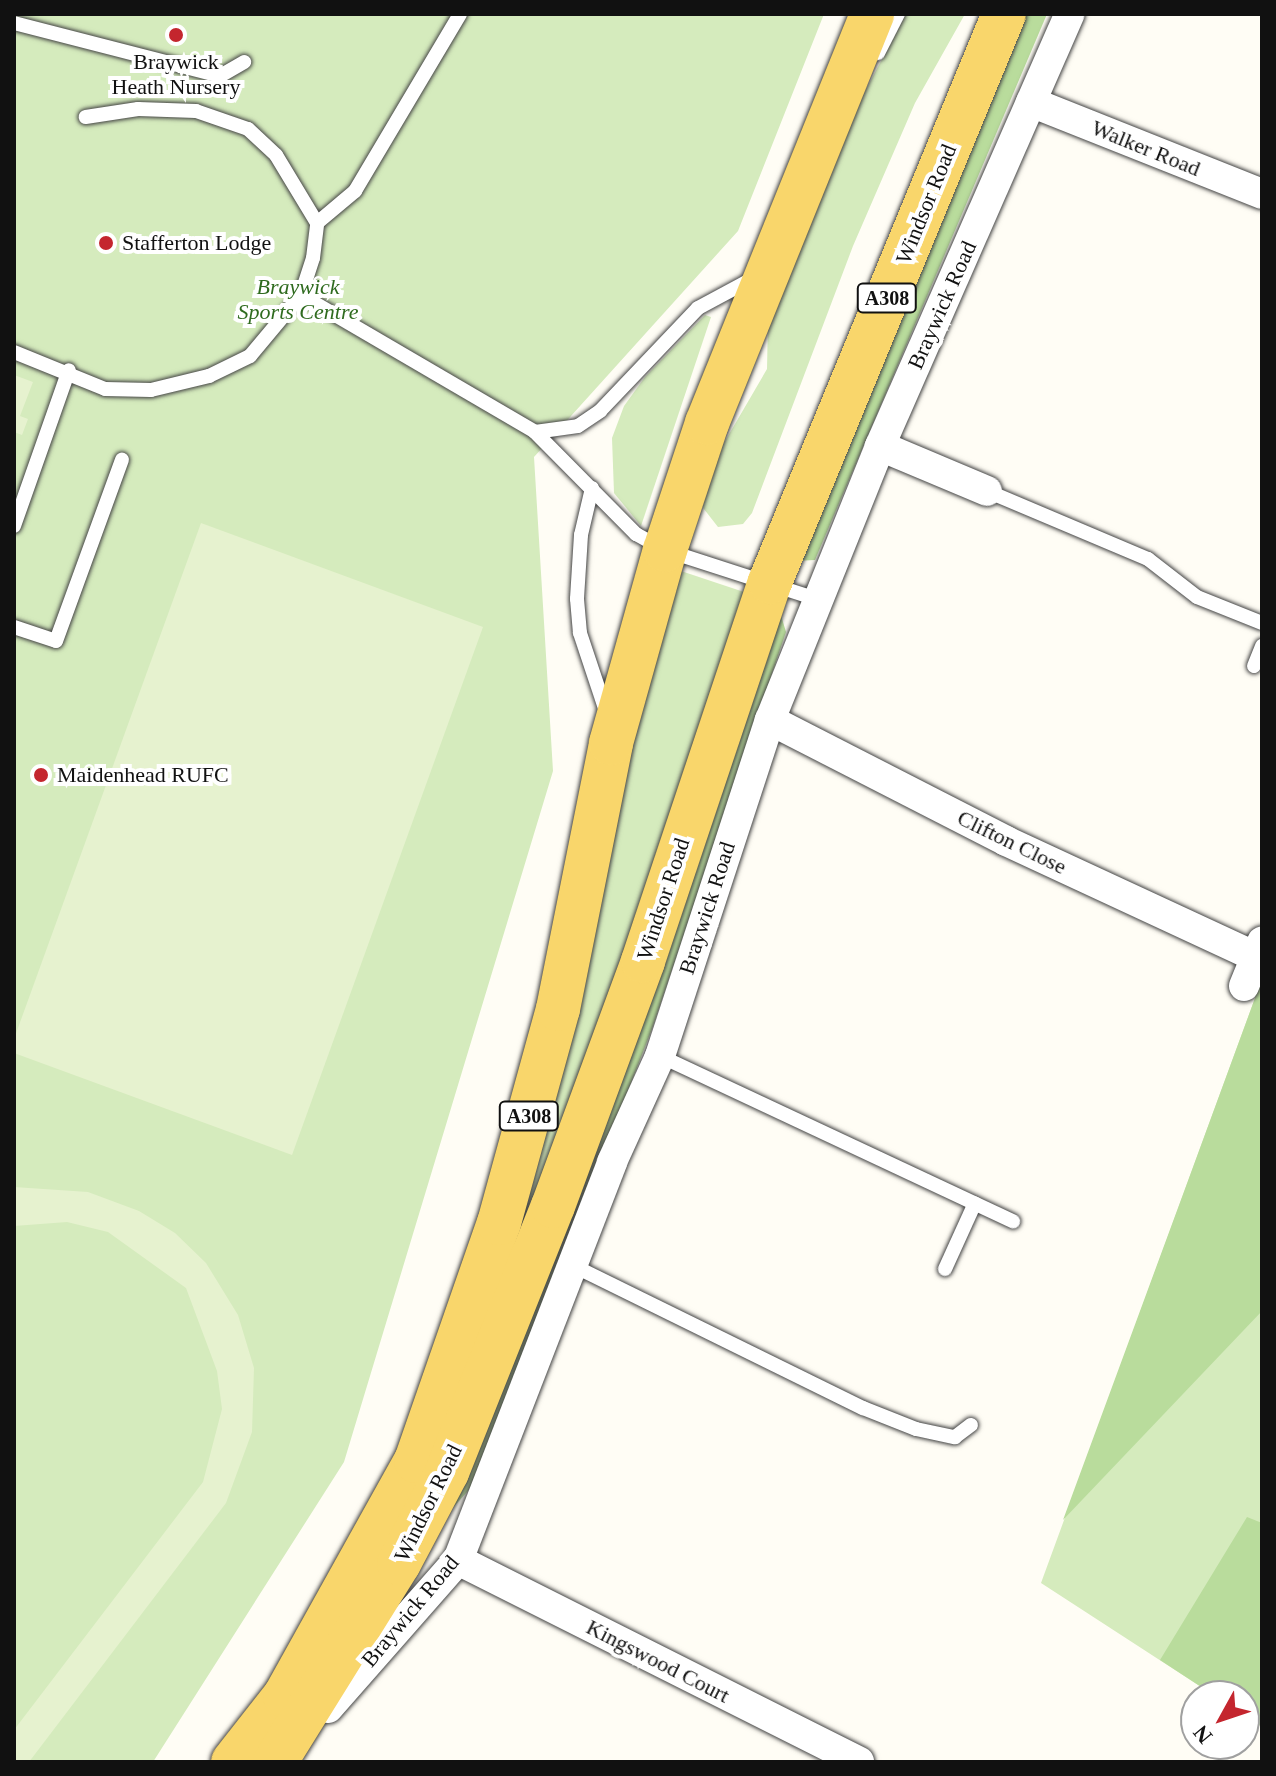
<!DOCTYPE html>
<html>
<head>
<meta charset="utf-8">
<style>
  body { margin:0 }
  #map { position:relative; width:1276px; height:1776px; overflow:hidden; background:#fffdf5; font-family:"Times New Roman",serif }
  div>[style] { position:absolute }
  [style*='--x'] { left:calc(var(--x)*1px); top:calc(var(--y)*1px); width:calc(var(--w)*1px); rotate:calc(var(--a)*1deg) }
  .green>* { inset:0; background:#d5ebbd }
  .forest>* { inset:0; background:#b9dc9c }
  .pitch>* { inset:0; background:#e6f2cf }
  .roads { filter:drop-shadow(0 0 2px #444) drop-shadow(0 0 2px #444) }
  .lane>* { height:14px; margin:-7px; padding:0 7px; transform-origin:7px; border-radius:7px; background:#fff }
  .street>* { height:30px; margin:-15px; padding:0 15px; transform-origin:15px; border-radius:15px; background:#fff }
  .primary>* { height:44px; margin:-22px; padding:0 22px; transform-origin:22px; border-radius:22px; background:#f9d66b }
  .dots>* { width:22px; height:22px; translate:-50% -50%; box-sizing:border-box; border:4px solid #fff; border-radius:50% }
  span { translate:-50% -50%; white-space:nowrap; text-align:center; line-height:1.15; -webkit-text-stroke:8px #fff; paint-order:stroke }
  .shield-label span { padding:2px 6px; background:#fff; border:2px solid; border-radius:6px; -webkit-text-stroke-width:0 }
  .shield-label { font-size:20px; color:#111; font-weight:700 }
  .poi-label { font-size:22px; color:#111 }
  .left { translate:0 -50%; text-align:left }
  .street-label { font-size:22px; color:#111 }
  .park-label { font-size:22px; color:#2f6b1f; font-style:italic }
  .frame { position:absolute; inset:0; border:16px solid #111; pointer-events:none }
  .north { position:absolute; left:1180px; top:1680px; width:80px; height:80px; box-sizing:border-box; background:#fff; border:2px solid #a0a0a0; border-radius:50%; rotate:230deg; font-size:22px; font-weight:700; line-height:32px; text-align:center; color:#111 }
  .north::after { content:''; display:block; margin:auto; width:28px; height:36px; background:#c4262e; clip-path:polygon(50% 0,100% 100%,50% 72%,0 100%) }
</style>
</head>
<body>
<div id="map">
  <div class="green">
    <i style="clip-path:polygon(14px 14px,824px 14px,738px 231px,534px 457px,553px 771px,344px 1462px,153px 1762px,14px 1762px)"></i>
    <i style="clip-path:polygon(906px 14px,965px 14px,915px 103px,853px 246px,752px 513px,743px 524px,718px 527px,700px 504px,714px 460px,767px 369px,769px 272px)"></i>
    <i style="clip-path:polygon(705px 315px,711px 317px,641px 526px,614px 493px,612px 438px,624px 406px,645px 377px)"></i>
    <i style="clip-path:polygon(678px 570px,747px 593px,638px 923px,463px 1381px)"></i>
    <i style="clip-path:polygon(1262px 979px,1262px 1727px,1244px 1715px,1244px 1696px,1215px 1696px,1041px 1583px)"></i>
  </div>
  <div class="forest">
    <i style="clip-path:polygon(1008px 14px,1047px 14px,815px 560px,795px 561px)"></i>
    <i style="clip-path:polygon(777px 602px,786px 632px,652px 1029px,476px 1482px,450px 1511px)"></i>
    <i style="clip-path:polygon(1262px 979px,1262px 1311px,1063px 1520px,1182px 1197px)"></i>
    <i style="clip-path:polygon(1247px 1517px,1262px 1523px,1262px 1727px,1244px 1715px,1244px 1696px,1215px 1696px,1160px 1660px)"></i>
  </div>
  <div class="pitch">
    <i style="clip-path:polygon(14px 375px,33px 382px,20px 416px,28px 419px,22px 435px,14px 432px)"></i>
    <i style="clip-path:polygon(201px 523px,483px 627px,292px 1155px,14px 1053px,14px 1039px)"></i>
    <i style="clip-path:polygon(14px 1187px,88px 1192px,139px 1211px,175px 1233px,206px 1263px,238px 1315px,254px 1368px,252px 1432px,226px 1503px,29px 1762px,14px 1762px,14px 1730px,203px 1482px,222px 1409px,217px 1371px,186px 1288px,108px 1232px,67px 1222px,14px 1226px)"></i>
  </div>
  <div class="roads">
    <div class="lane">
      <i style="--x:14;--y:23;--w:213;--a:14.4"></i>
      <i style="--x:220;--y:76;--w:28;--a:-30"></i>
      <i style="--x:878;--y:53;--w:44;--a:-62.9"></i>
      <i style="--x:317;--y:223;--w:50;--a:-40.1"></i>
      <i style="--x:355;--y:191;--w:206;--a:-59.3"></i>
      <i style="--x:301;--y:295;--w:271;--a:30.3"></i>
      <i style="--x:535;--y:432;--w:144;--a:45.3"></i>
      <i style="--x:636;--y:534;--w:33;--a:29"></i>
      <i style="--x:665;--y:550;--w:163;--a:17.9"></i>
      <i style="--x:14;--y:352;--w:98;--a:22.1"></i>
      <i style="--x:105;--y:389;--w:46;--a:1.2"></i>
      <i style="--x:151;--y:390;--w:60;--a:-13.6"></i>
      <i style="--x:209;--y:376;--w:46;--a:-26"></i>
      <i style="--x:250;--y:356;--w:80;--a:-50.1"></i>
      <i style="--x:301;--y:295;--w:39;--a:-72"></i>
      <i style="--x:313;--y:258;--w:35;--a:-83"></i>
      <i style="--x:317;--y:223;--w:79;--a:-121.1"></i>
      <i style="--x:276;--y:155;--w:38;--a:-137"></i>
      <i style="--x:248;--y:129;--w:55;--a:-160.9"></i>
      <i style="--x:196;--y:111;--w:58;--a:-178"></i>
      <i style="--x:138;--y:109;--w:53;--a:171.3"></i>
      <i style="--x:535;--y:432;--w:43;--a:-7.9"></i>
      <i style="--x:578;--y:426;--w:27;--a:-34"></i>
      <i style="--x:600;--y:411;--w:142;--a:-46.4"></i>
      <i style="--x:698;--y:308;--w:64;--a:-28.2"></i>
      <i style="--x:592;--y:488;--w:48;--a:103.2"></i>
      <i style="--x:581;--y:535;--w:64;--a:93.6"></i>
      <i style="--x:577;--y:599;--w:34;--a:85"></i>
      <i style="--x:580;--y:633;--w:82;--a:71.6"></i>
      <i style="--x:987;--y:491;--w:175;--a:22.9"></i>
      <i style="--x:1148;--y:559;--w:62;--a:37.8"></i>
      <i style="--x:1197;--y:597;--w:70;--a:21.8"></i>
      <i style="--x:14;--y:526;--w:165;--a:-70.6"></i>
      <i style="--x:14;--y:627;--w:44;--a:18.4"></i>
      <i style="--x:56;--y:641;--w:193;--a:-70"></i>
      <i style="--x:1254;--y:666;--w:22;--a:-68"></i>
      <i style="--x:660;--y:1056;--w:390;--a:25.1"></i>
      <i style="--x:572;--y:1265;--w:324;--a:26.2"></i>
      <i style="--x:863;--y:1408;--w:57;--a:21.6"></i>
      <i style="--x:916;--y:1429;--w:40;--a:12"></i>
      <i style="--x:955;--y:1437;--w:20;--a:-37"></i>
      <i style="--x:945;--y:1269;--w:72;--a:-65.6"></i>
    </div>
    <div class="street">
      <i style="--x:1031;--y:102;--w:249;--a:21.7"></i>
      <i style="--x:880;--y:446;--w:116;--a:22.8"></i>
      <i style="--x:770;--y:720;--w:265;--a:27.1"></i>
      <i style="--x:1006;--y:841;--w:276;--a:24.9"></i>
      <i style="--x:1244;--y:986;--w:48;--a:-67.8"></i>
      <i style="--x:458;--y:1560;--w:449;--a:26.7"></i>
      <i style="--x:328;--y:1708;--w:197;--a:-48.7"></i>
      <i style="--x:458;--y:1560;--w:427;--a:-68.8"></i>
      <i style="--x:612;--y:1162;--w:116;--a:-65.6"></i>
      <i style="--x:660;--y:1056;--w:354;--a:-71.9"></i>
      <i style="--x:770;--y:720;--w:295;--a:-68.1"></i>
      <i style="--x:880;--y:446;--w:472;--a:-66.3"></i>
    </div>
    <div class="primary">
      <i style="--x:233;--y:1762;--w:84;--a:-51.8"></i>
      <i style="--x:285;--y:1696;--w:269;--a:-60.9"></i>
      <i style="--x:416;--y:1461;--w:252;--a:-70.8"></i>
      <i style="--x:499;--y:1223;--w:222;--a:-74.6"></i>
      <i style="--x:558;--y:1009;--w:271;--a:-78.7"></i>
      <i style="--x:611;--y:743;--w:200;--a:-74.4"></i>
      <i style="--x:665;--y:550;--w:134;--a:-71.7"></i>
      <i style="--x:707;--y:423;--w:441;--a:-68"></i>
      <i style="--x:275;--y:1762;--w:234;--a:-58.1"></i>
      <i style="--x:399;--y:1563;--w:103;--a:-62.2"></i>
      <i style="--x:447;--y:1472;--w:286;--a:-68.3"></i>
      <i style="--x:553;--y:1206;--w:261;--a:-69.8"></i>
      <i style="--x:643;--y:961;--w:400;--a:-71.5"></i>
      <i style="--x:770;--y:582;--w:614;--a:-67.61"></i>
    </div>
  </div>
  <div class="dots">
    <i style="left:176px;top:35px;background:#c4262e"></i>
    <i style="left:106px;top:243px;background:#c4262e"></i>
    <i style="left:41px;top:775px;background:#c4262e"></i>
  </div>
  <div class="shield-label">
    <span style="left:887px;top:298px">A308</span>
    <span style="left:529px;top:1116px">A308</span>
  </div>
  <div class="poi-label">
    <span style="left:176px;top:74px">Braywick<br>Heath Nursery</span>
    <span class="left" style="left:122px;top:243px">Stafferton Lodge</span>
    <span class="left" style="left:57px;top:775px">Maidenhead RUFC</span>
  </div>
  <div class="street-label">
    <span style="left:1146px;top:148px;rotate:22deg">Walker Road</span>
    <span style="left:926px;top:204px;rotate:-68deg">Windsor Road</span>
    <span style="left:942px;top:305px;rotate:-66deg">Braywick Road</span>
    <span style="left:1012px;top:842px;rotate:26deg">Clifton Close</span>
    <span style="left:663px;top:899px;rotate:-72deg">Windsor Road</span>
    <span style="left:707px;top:908px;rotate:-72deg">Braywick Road</span>
    <span style="left:428px;top:1503px;rotate:-64deg">Windsor Road</span>
    <span style="left:410px;top:1611px;rotate:-50deg">Braywick Road</span>
    <span style="left:658px;top:1661px;rotate:27deg">Kingswood Court</span>
  </div>
  <div class="park-label">
    <span style="left:298px;top:299px">Braywick<br>Sports Centre</span>
  </div>
  <div class="frame"></div>
  <div class="north">N</div>
</div>
</body>
</html>
